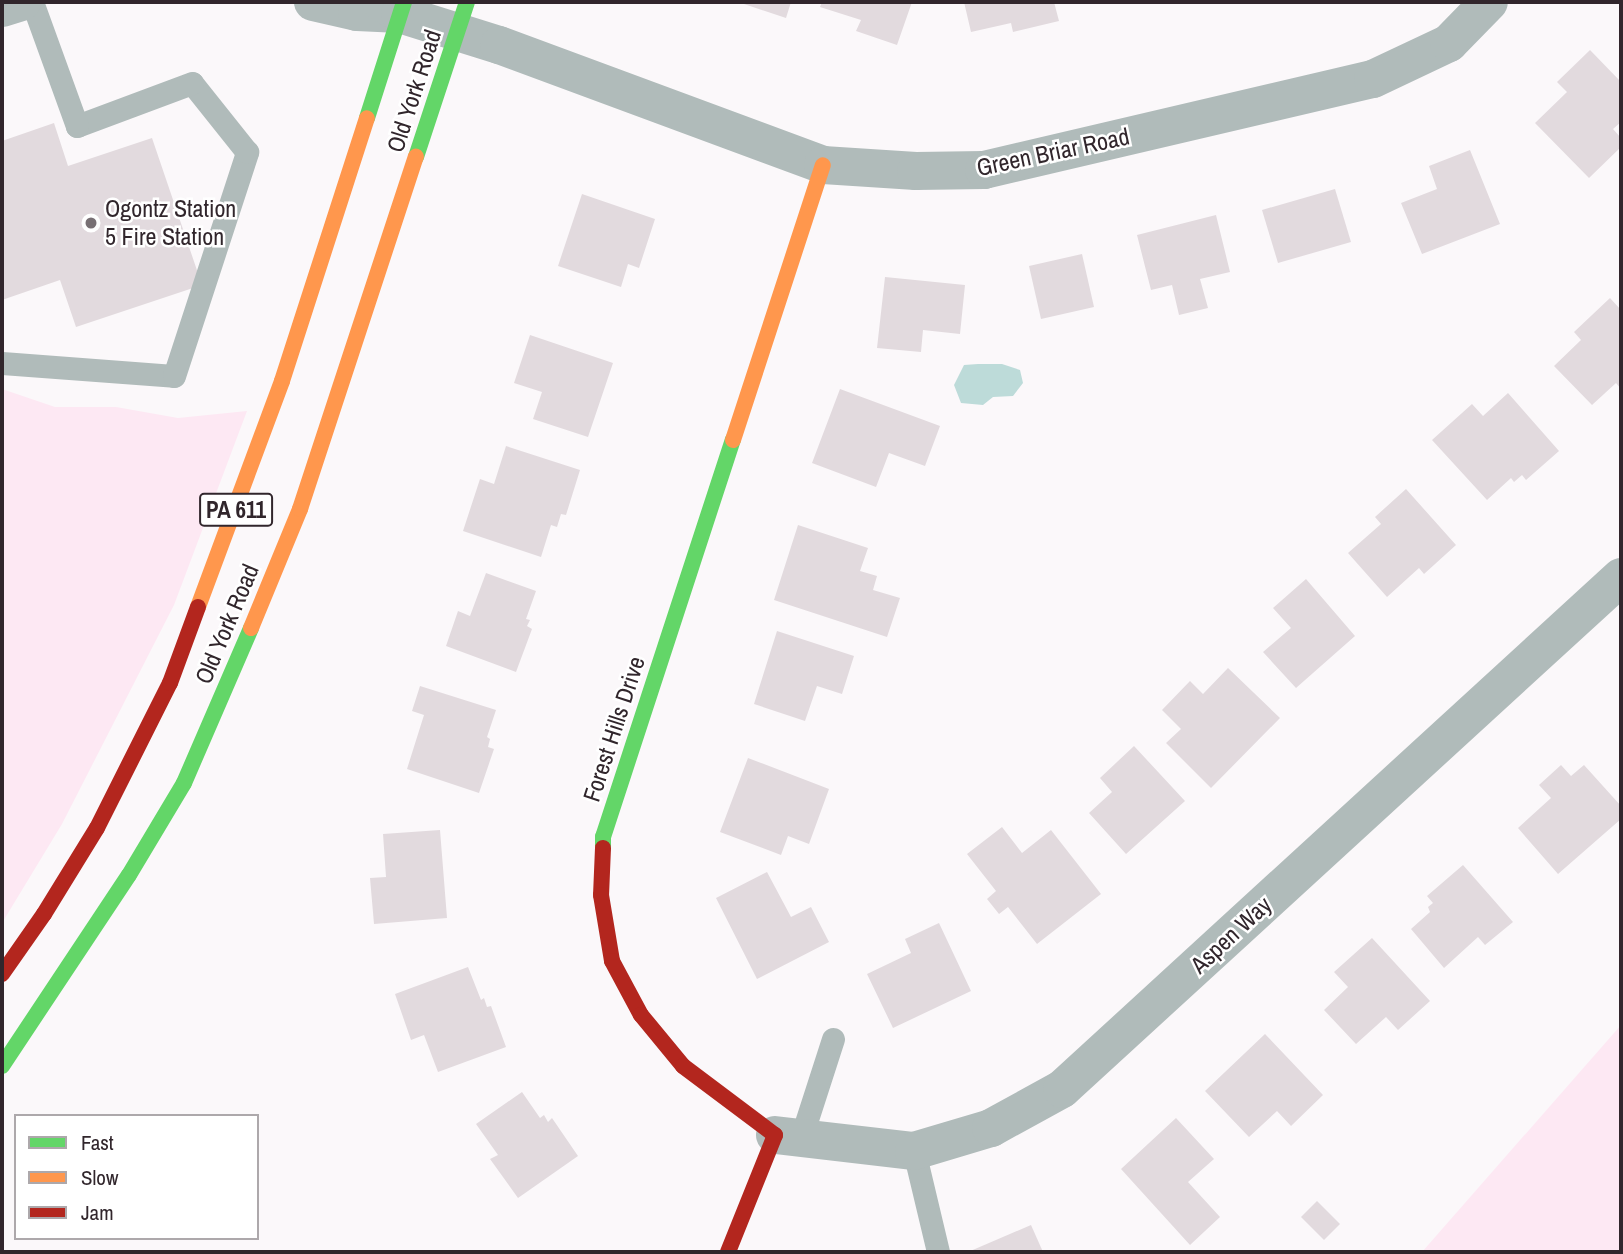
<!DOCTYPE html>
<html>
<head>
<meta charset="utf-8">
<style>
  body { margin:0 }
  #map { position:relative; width:1623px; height:1254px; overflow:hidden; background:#fbf8fa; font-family:"Archivo Narrow",sans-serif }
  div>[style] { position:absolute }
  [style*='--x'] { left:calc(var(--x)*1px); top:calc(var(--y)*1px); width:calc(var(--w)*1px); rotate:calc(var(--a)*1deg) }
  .green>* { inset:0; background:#fde8f3 }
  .water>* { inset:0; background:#bddbd9 }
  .building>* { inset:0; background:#e2dade }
  .lane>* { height:23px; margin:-11.5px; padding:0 11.5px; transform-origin:11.5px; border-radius:11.5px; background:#b0bbba }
  .street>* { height:38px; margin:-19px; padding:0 19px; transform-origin:19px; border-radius:19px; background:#b0bbba }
  .fast>* { height:16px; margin:-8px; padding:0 8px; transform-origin:8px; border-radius:8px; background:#63d668 }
  .slow>* { height:16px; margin:-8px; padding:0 8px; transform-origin:8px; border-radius:8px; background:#ff974d }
  .jam>* { height:16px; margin:-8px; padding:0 8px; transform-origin:8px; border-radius:8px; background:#b3261e }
  .dots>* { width:19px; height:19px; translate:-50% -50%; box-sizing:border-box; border:4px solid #fff; border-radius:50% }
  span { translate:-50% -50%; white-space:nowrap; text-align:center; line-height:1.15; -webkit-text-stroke:5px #fff; paint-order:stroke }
  .shield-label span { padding:2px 5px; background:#fff; border:2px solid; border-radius:5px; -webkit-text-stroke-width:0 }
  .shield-label { font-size:23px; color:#31262c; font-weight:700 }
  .street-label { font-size:24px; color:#31262c }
  .poi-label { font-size:24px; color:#31262c }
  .left { translate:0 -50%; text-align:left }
  .frame { position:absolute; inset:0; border:4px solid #31262c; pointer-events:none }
  .legend { position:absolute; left:14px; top:1114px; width:245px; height:126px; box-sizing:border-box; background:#fff; border:2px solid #ada8ab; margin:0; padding:9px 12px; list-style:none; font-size:21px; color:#31262c }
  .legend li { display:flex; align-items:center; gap:14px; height:35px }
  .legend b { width:35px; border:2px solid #ada8ab }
</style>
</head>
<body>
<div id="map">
  <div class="green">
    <i style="clip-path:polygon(2px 389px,55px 407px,116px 407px,178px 418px,247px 411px,174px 605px,62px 824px,2px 923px)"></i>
    <i style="clip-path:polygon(1621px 1025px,1621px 1252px,1422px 1252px)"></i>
  </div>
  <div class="water">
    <i style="clip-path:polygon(978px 364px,1002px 364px,1020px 370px,1023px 383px,1013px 396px,993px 397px,983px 405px,961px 403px,954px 385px,964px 365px)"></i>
  </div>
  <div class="building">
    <i style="clip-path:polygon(738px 2px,791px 2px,786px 18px)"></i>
    <i style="clip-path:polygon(822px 2px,912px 2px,897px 45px,856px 31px,861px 20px,820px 7px)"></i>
    <i style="clip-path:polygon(964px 2px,1054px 2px,1059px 21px,1013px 32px,1011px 23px,971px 32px)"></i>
    <i style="clip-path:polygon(1590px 50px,1621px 82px,1621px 122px,1613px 129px,1621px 138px,1621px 147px,1589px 178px,1535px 123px,1567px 92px,1557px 82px)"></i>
    <i style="clip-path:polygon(54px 123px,68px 166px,152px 138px,202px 285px,76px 327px,60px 280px,2px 300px,2px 141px)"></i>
    <i style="clip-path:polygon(1470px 150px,1500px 224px,1422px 254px,1401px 203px,1437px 189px,1429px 166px)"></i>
    <i style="clip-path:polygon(1335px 189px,1351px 242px,1278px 263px,1262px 210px)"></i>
    <i style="clip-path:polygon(582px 194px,655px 219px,639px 268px,628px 264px,621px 287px,558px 266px)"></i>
    <i style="clip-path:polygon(1216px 215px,1230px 272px,1200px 279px,1208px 308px,1179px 315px,1172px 285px,1151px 290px,1137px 235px)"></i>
    <i style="clip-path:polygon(1082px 254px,1094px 307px,1041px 319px,1029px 266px)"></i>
    <i style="clip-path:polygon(885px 277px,965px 285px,960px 334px,923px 330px,921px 352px,877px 348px)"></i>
    <i style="clip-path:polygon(1610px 298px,1621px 310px,1621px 389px,1616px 383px,1592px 405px,1554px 366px,1581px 340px,1574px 332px)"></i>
    <i style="clip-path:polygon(530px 335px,613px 363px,588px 437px,533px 419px,542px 392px,514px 383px)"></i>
    <i style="clip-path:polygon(840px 389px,940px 426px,925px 466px,889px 453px,876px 487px,812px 463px)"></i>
    <i style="clip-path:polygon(1508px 393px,1559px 451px,1526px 480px,1522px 475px,1514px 482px,1511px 478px,1487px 500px,1432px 440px,1472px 404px,1483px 416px)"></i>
    <i style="clip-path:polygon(506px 446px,580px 470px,566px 515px,561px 514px,557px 527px,551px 525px,541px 557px,463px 531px,480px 479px,494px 484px)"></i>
    <i style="clip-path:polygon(1406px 489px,1456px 545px,1424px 574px,1419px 568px,1387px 597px,1348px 553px,1381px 524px,1375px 517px)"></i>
    <i style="clip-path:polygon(798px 525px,868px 548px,860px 571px,877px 576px,873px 590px,900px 598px,887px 637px,774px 600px)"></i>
    <i style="clip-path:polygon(486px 573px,536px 591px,526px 619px,530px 620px,527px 626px,532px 629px,516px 672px,446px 646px,458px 611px,470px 616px)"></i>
    <i style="clip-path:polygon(1306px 579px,1355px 636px,1296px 688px,1263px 652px,1291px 628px,1273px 608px)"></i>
    <i style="clip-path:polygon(777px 631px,854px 656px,842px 694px,817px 686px,805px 721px,754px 704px)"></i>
    <i style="clip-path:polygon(1228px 668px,1280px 718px,1211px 788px,1166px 743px,1181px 729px,1162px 710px,1190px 681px,1203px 694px)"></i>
    <i style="clip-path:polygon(420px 686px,496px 710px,487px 737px,490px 739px,488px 747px,494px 749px,479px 793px,407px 769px,424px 715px,412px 711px)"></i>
    <i style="clip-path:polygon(1134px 746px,1185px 801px,1126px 854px,1089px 813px,1112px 792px,1100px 778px)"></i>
    <i style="clip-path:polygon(748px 758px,829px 789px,809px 844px,788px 836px,781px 855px,720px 832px)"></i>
    <i style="clip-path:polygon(1561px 765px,1571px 776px,1584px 765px,1621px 806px,1621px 819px,1558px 874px,1518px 828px,1551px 798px,1539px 785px)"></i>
    <i style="clip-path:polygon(1002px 827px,1022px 853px,1051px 830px,1101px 894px,1037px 944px,1008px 907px,999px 914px,987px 899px,996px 891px,967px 854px)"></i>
    <i style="clip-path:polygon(440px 830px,447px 918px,374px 924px,370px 878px,386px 877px,383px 834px)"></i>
    <i style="clip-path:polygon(1463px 865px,1513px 922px,1485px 945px,1478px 937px,1444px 968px,1411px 929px,1430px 912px,1428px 907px,1433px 903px,1427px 896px)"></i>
    <i style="clip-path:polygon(767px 872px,791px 917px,811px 907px,829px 942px,757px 979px,716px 898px)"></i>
    <i style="clip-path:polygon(939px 923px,971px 991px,893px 1028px,867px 974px,911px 953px,905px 939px)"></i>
    <i style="clip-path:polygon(1372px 938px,1430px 1001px,1398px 1030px,1386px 1017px,1356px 1044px,1324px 1010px,1348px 987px,1334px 972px)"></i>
    <i style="clip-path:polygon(468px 967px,481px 1000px,484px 998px,487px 1007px,491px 1006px,506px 1047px,438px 1072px,424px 1035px,411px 1040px,395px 994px)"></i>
    <i style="clip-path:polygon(1265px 1034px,1323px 1095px,1291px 1126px,1277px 1111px,1249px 1137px,1205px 1091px)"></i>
    <i style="clip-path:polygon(522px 1092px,540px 1118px,544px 1115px,548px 1122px,552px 1118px,578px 1156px,518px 1198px,490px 1159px,498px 1155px,476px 1124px)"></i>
    <i style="clip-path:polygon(1176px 1118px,1214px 1159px,1188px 1182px,1220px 1217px,1190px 1245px,1121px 1169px)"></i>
    <i style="clip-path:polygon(1317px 1201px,1340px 1224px,1324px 1240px,1301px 1217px)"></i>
    <i style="clip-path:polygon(1031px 1225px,1043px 1252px,968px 1252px)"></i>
  </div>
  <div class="lane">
    <i style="--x:2;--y:363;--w:172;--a:4.3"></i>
    <i style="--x:174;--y:376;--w:236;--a:-71.9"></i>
    <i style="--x:247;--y:152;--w:88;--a:-128.6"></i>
    <i style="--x:192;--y:83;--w:123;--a:159.5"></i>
    <i style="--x:77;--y:126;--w:132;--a:-109.9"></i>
    <i style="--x:801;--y:1138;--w:104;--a:-72.1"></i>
    <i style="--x:914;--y:1151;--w:104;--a:76.6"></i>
  </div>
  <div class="street">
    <i style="--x:313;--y:2;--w:45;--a:12.8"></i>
    <i style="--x:357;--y:12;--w:43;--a:2.7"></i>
    <i style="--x:381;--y:2;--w:22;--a:32"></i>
    <i style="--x:400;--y:14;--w:104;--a:17.4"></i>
    <i style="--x:499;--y:45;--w:346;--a:20.3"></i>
    <i style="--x:823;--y:165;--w:93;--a:3.7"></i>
    <i style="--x:916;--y:171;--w:68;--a:-0.8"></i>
    <i style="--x:984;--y:170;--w:400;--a:-13.2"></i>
    <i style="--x:1373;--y:79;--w:84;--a:-25.3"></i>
    <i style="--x:1449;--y:43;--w:57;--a:-45.7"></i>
    <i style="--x:2;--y:8;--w:21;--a:-17"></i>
    <i style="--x:775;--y:1135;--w:140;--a:6.6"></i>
    <i style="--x:914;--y:1151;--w:80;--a:-16.6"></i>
    <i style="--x:991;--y:1128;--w:81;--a:-28.8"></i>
    <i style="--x:1062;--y:1089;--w:758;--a:-42.49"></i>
  </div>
  <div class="fast">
    <i style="--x:367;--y:118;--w:122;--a:-72.3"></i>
    <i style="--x:416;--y:157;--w:163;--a:-71.8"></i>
    <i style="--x:603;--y:848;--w:11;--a:-90"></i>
    <i style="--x:603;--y:837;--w:418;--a:-71.9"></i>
    <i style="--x:2;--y:1066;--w:229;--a:-56.4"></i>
    <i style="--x:129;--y:875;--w:107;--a:-59.1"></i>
    <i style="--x:184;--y:783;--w:169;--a:-66.6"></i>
  </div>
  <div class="slow">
    <i style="--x:733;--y:440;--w:289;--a:-71.9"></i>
    <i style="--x:198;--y:607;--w:241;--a:-69.6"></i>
    <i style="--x:282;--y:381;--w:276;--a:-72.1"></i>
    <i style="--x:251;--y:628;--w:129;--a:-67.6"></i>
    <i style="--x:300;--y:509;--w:371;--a:-71.8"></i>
  </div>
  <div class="jam">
    <i style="--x:603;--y:848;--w:47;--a:92.4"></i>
    <i style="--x:601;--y:895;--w:67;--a:80.5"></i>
    <i style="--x:612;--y:961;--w:61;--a:61.8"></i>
    <i style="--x:641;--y:1015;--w:66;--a:50.5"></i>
    <i style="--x:683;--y:1066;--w:115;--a:36.9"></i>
    <i style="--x:775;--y:1135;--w:126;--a:111.9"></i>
    <i style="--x:2;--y:974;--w:73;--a:-55"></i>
    <i style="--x:44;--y:914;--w:101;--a:-58.4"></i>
    <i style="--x:97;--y:828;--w:162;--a:-63.3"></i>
    <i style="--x:170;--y:683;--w:81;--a:-69.8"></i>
  </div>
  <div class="dots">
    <i style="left:91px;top:223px;background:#787074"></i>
  </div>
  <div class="shield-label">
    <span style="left:236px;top:510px">PA 611</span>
  </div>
  <div class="street-label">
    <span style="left:414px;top:91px;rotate:-72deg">Old York Road</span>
    <span style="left:1053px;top:152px;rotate:-12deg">Green Briar Road</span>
    <span style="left:227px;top:624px;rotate:-67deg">Old York Road</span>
    <span style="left:614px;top:729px;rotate:-72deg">Forest Hills Drive</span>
    <span style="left:1231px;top:935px;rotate:-43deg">Aspen Way</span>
  </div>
  <div class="poi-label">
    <span class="left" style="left:105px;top:223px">Ogontz Station<br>5 Fire Station</span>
  </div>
  <div class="frame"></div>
  <ul class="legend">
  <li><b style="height:9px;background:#63d668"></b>Fast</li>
  <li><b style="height:9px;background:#ff974d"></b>Slow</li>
  <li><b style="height:9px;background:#b3261e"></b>Jam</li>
  </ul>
</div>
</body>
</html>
